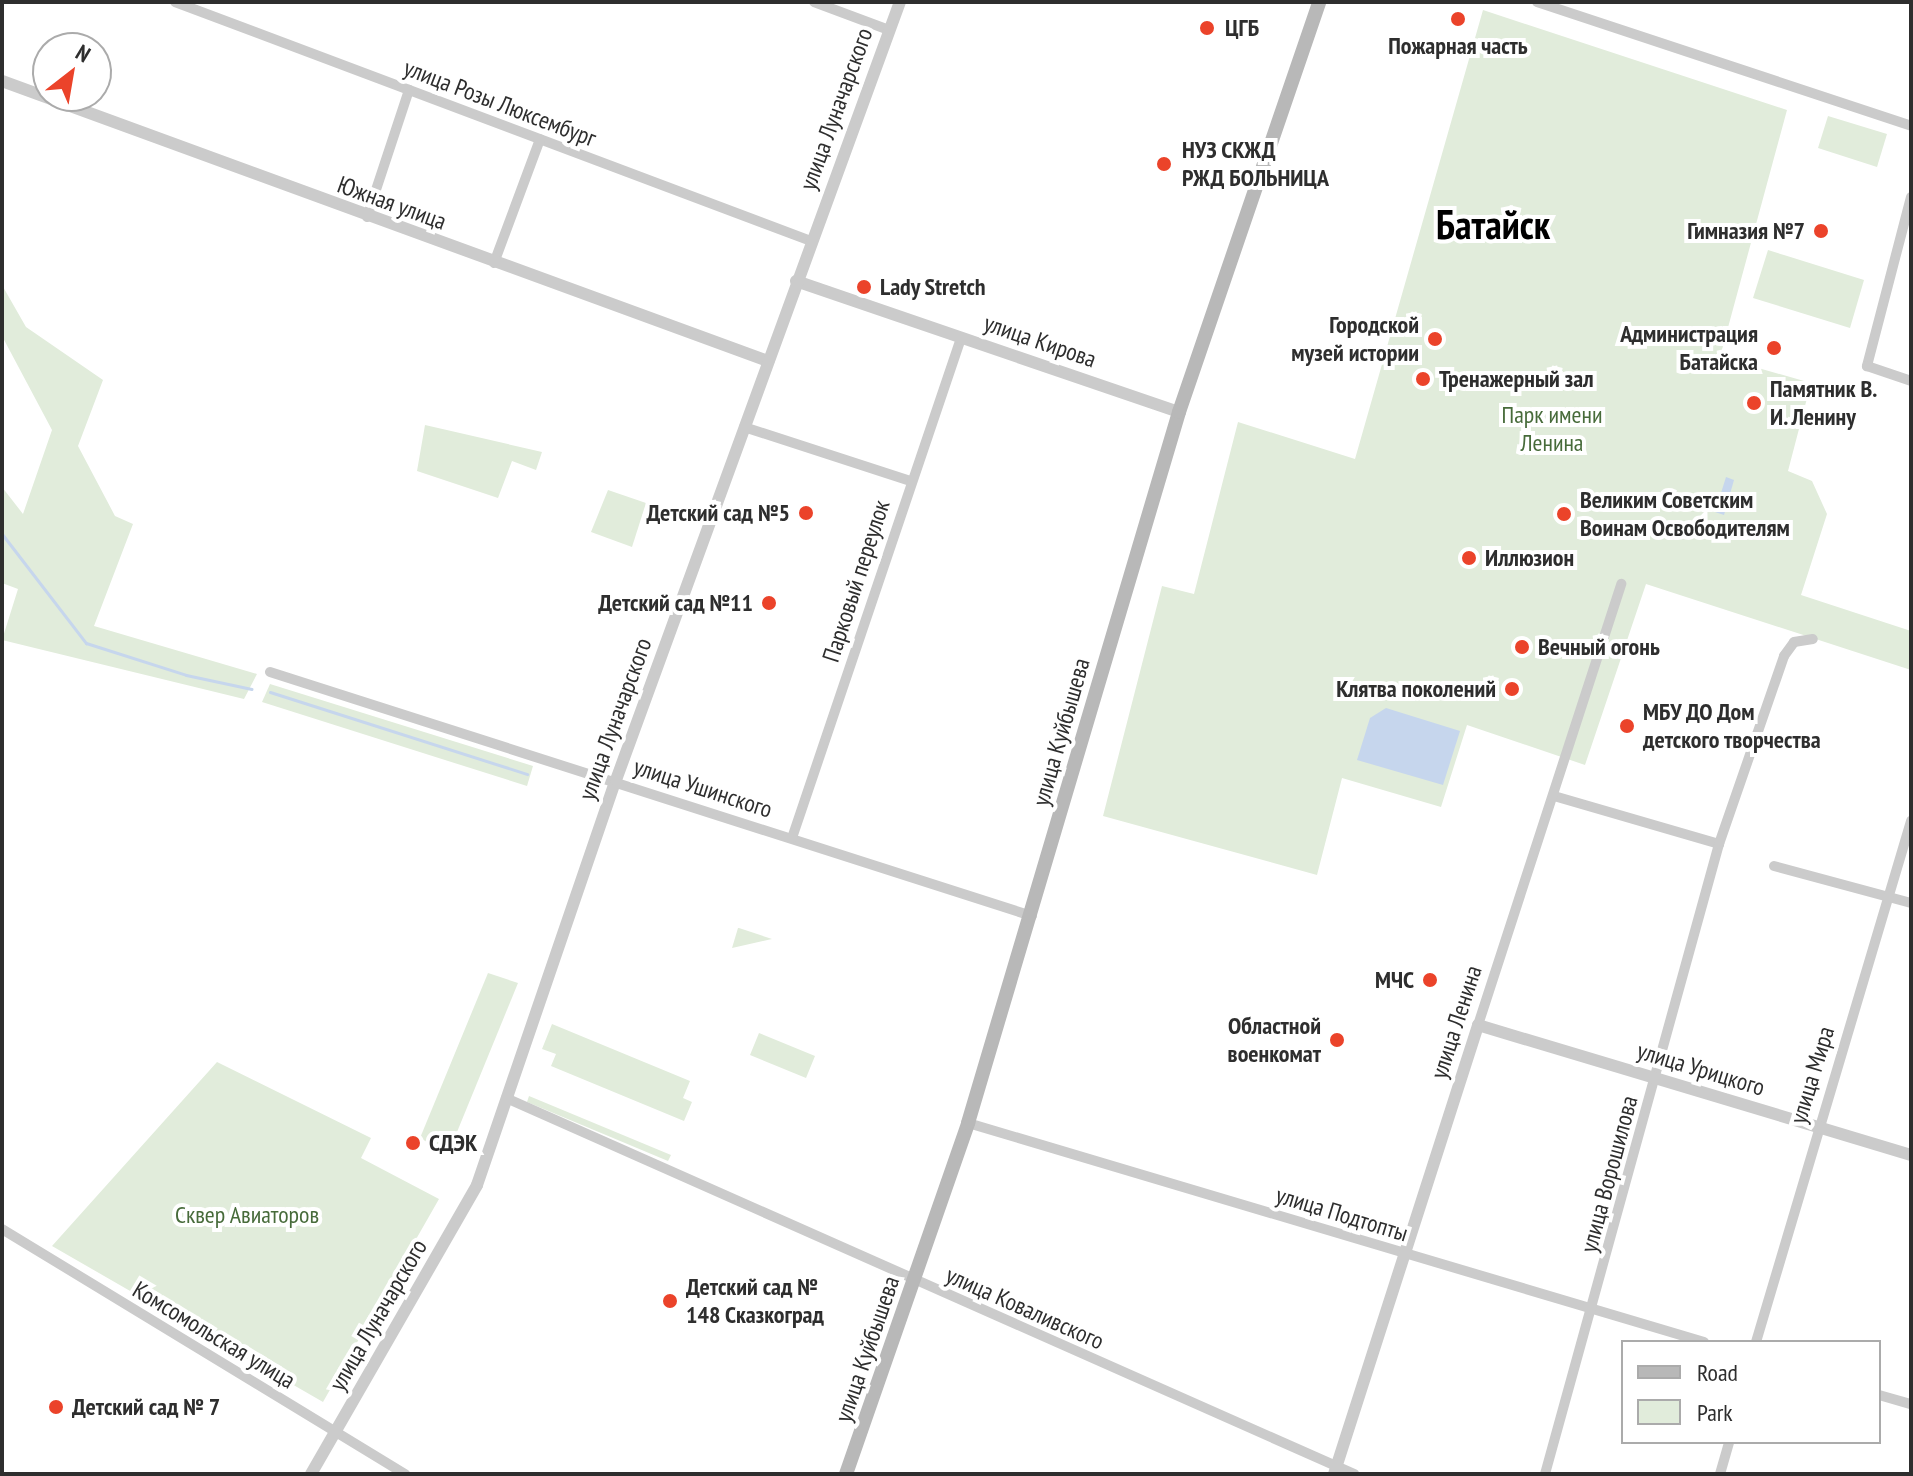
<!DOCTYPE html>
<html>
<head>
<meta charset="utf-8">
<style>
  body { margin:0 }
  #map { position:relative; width:1913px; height:1476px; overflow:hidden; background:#fff; font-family:"PT Sans Narrow",sans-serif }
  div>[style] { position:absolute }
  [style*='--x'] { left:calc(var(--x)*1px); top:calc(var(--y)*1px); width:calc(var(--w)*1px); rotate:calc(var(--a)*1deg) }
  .green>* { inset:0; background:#e1ecdb }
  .water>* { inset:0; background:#c6d6ed }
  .stream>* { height:3px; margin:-1.5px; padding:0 1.5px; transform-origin:1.5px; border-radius:1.5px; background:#c6d6ed }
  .minor>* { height:10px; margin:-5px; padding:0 5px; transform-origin:5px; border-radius:5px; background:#cbcbcb }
  .tertiary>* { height:12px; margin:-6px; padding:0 6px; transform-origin:6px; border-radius:6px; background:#cbcbcb }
  .secondary>* { height:14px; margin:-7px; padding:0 7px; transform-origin:7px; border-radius:7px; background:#b8b8b8 }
  .dots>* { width:22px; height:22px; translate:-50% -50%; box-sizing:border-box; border:4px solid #fff; border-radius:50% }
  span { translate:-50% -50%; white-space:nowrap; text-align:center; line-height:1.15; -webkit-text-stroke:8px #fff; paint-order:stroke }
  .poi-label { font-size:24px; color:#2e2e2e; font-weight:700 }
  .left { translate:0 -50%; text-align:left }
  .right { translate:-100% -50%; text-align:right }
  .street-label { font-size:24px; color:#2e2e2e }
  .park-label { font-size:24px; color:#476b3a }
  .town-label { font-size:40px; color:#000; font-weight:700 }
  .frame { position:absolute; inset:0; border:4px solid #2e2e2e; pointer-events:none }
  .legend { position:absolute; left:1621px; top:1340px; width:260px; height:104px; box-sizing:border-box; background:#fff; border:2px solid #ababab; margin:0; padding:10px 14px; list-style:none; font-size:24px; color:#2e2e2e }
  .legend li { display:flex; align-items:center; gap:16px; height:40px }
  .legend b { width:40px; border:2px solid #ababab }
  .north { position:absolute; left:32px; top:32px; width:80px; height:80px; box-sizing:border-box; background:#fff; border:2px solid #ababab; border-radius:50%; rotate:31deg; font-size:22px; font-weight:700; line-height:32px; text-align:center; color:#2e2e2e }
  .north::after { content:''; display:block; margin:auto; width:28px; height:36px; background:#eb432a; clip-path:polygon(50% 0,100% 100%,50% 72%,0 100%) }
</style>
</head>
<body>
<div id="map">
  <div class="green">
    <i style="clip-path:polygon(1483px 10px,1787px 110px,1720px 357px,1811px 383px,1788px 471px,1812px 481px,1827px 514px,1801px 595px,1911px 631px,1911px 670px,1646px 584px,1585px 765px,1467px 725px,1441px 807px,1342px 778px,1317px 875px,1103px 816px,1162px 586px,1194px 594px,1238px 422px,1355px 459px)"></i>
    <i style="clip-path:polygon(1828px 116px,1887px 134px,1877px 167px,1818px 148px)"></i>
    <i style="clip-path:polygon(1768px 250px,1864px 280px,1850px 328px,1753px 298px)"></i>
    <i style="clip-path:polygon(2px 285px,26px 327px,103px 380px,78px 446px,115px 516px,133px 524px,94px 626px,257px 674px,244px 699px,2px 640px,18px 589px,2px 583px,2px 487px,23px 514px,52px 430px,2px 336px)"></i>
    <i style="clip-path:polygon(425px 425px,542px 452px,536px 470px,512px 461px,498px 498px,417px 471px)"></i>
    <i style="clip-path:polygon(608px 490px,646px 503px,632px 547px,591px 532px)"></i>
    <i style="clip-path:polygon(270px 684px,533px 766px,527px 786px,262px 702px)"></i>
    <i style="clip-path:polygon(738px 928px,739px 928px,772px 939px,732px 948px)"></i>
    <i style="clip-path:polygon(488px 973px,518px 983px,448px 1154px,420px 1138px)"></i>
    <i style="clip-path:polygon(552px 1024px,690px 1081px,683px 1098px,692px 1102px,684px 1121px,551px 1066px,556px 1054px,542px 1049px)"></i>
    <i style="clip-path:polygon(759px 1033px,815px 1056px,806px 1078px,750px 1055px)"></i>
    <i style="clip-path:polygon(217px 1062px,371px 1138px,361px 1158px,439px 1199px,323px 1402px,52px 1246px)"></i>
    <i style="clip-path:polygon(529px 1096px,671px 1155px,668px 1161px,527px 1102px)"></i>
  </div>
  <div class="water">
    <i style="clip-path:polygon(1726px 477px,1734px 480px,1724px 515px,1715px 512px)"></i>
    <i style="clip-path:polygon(1386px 708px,1460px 731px,1443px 785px,1357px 760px,1370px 718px)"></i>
  </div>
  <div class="stream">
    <i style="--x:2;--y:534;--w:138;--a:52.4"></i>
    <i style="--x:86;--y:643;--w:105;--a:17.7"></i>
    <i style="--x:186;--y:675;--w:67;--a:12"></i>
    <i style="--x:270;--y:692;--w:270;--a:17.7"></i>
  </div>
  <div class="minor">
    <i style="--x:175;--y:2;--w:679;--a:20.6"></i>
    <i style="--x:814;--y:2;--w:80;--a:20.5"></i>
    <i style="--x:1537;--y:2;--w:394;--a:18.3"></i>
    <i style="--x:1911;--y:197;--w:175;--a:104.6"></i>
    <i style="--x:1867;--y:366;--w:46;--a:18.8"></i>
    <i style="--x:367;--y:217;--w:134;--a:-71.7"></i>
    <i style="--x:494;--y:263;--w:132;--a:-69.6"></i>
    <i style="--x:744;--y:427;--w:175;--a:18"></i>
    <i style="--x:270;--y:672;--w:800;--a:17.76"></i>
    <i style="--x:1554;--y:796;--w:172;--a:16.2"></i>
    <i style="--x:792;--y:838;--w:528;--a:-71.32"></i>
    <i style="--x:1774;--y:866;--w:142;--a:15.1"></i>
    <i style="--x:1478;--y:1025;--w:464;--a:-72"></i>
    <i style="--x:506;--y:1098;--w:928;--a:23.91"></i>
    <i style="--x:968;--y:1123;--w:768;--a:16.57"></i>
    <i style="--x:2;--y:1229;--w:472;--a:31.3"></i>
    <i style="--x:1756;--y:1342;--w:544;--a:-73.43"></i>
    <i style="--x:1879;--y:1395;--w:33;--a:16"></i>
    <i style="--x:1545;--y:1474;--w:654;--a:-74.56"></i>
    <i style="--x:1719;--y:844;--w:199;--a:-70.9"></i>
    <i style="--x:1784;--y:656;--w:17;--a:-54"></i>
    <i style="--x:1794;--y:642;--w:19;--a:-9"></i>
    <i style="--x:1720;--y:1474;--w:33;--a:-74"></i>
  </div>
  <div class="tertiary">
    <i style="--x:2;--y:81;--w:816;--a:20.08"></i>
    <i style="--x:796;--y:281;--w:405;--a:18.9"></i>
    <i style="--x:311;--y:1474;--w:333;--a:-60.1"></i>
    <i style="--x:477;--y:1185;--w:428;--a:-71.1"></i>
    <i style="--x:616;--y:780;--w:828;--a:-69.95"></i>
    <i style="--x:1334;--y:1474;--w:472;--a:-72.2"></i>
    <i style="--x:1478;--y:1025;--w:452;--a:16.7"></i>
  </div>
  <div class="secondary">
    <i style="--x:846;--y:1474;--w:372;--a:-70.8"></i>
    <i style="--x:968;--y:1123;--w:742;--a:-73.47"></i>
    <i style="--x:1179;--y:412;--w:433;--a:-71.1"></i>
  </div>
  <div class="dots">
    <i style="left:1458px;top:19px;background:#eb432a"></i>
    <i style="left:1207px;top:28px;background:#eb432a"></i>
    <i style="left:1164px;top:164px;background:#eb432a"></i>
    <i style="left:1821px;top:231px;background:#eb432a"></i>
    <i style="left:864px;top:287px;background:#eb432a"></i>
    <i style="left:1435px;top:339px;background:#eb432a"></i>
    <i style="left:1774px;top:348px;background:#eb432a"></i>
    <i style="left:1423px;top:379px;background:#eb432a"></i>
    <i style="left:1754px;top:403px;background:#eb432a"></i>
    <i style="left:806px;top:513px;background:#eb432a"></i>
    <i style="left:1564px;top:514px;background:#eb432a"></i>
    <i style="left:1469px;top:558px;background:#eb432a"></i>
    <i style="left:769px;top:603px;background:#eb432a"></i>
    <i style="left:1522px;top:647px;background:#eb432a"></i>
    <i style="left:1512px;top:689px;background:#eb432a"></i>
    <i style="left:1627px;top:726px;background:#eb432a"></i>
    <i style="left:1430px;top:980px;background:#eb432a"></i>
    <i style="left:1337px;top:1040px;background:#eb432a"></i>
    <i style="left:413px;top:1143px;background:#eb432a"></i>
    <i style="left:670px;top:1301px;background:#eb432a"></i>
    <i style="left:56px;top:1407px;background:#eb432a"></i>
  </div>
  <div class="poi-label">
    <span class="left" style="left:1225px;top:28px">ЦГБ</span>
    <span style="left:1458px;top:46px">Пожарная часть</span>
    <span class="left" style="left:1182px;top:164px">НУЗ СКЖД<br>РЖД БОЛЬНИЦА</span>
    <span class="right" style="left:1805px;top:231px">Гимназия №7</span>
    <span class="left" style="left:880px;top:287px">Lady Stretch</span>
    <span class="right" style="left:1419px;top:339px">Городской<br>музей истории</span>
    <span class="right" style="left:1758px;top:348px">Администрация<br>Батайска</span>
    <span class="left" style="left:1439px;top:379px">Тренажерный зал</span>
    <span class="left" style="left:1770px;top:403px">Памятник В.<br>И. Ленину</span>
    <span class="left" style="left:1580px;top:514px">Великим Советским<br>Воинам Освободителям</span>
    <span class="right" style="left:790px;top:513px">Детский сад №5</span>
    <span class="left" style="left:1485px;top:558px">Иллюзион</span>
    <span class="right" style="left:753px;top:603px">Детский сад №11</span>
    <span class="left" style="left:1538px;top:647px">Вечный огонь</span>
    <span class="right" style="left:1496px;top:689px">Клятва поколений</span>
    <span class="left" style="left:1643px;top:726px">МБУ ДО Дом<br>детского творчества</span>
    <span class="right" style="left:1414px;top:980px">МЧС</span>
    <span class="right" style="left:1321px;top:1040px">Областной<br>военкомат</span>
    <span class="left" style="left:429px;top:1143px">СДЭК</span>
    <span class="left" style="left:686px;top:1301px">Детский сад №<br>148 Сказкоград</span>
    <span class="left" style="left:72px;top:1407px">Детский сад № 7</span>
  </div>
  <div class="street-label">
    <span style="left:500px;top:103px;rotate:21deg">улица Розы Люксембург</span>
    <span style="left:836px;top:109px;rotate:-70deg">улица Луначарского</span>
    <span style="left:392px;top:203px;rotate:20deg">Южная улица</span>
    <span style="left:1040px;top:341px;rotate:19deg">улица Кирова</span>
    <span style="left:856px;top:581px;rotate:-72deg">Парковый переулок</span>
    <span style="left:615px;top:719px;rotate:-70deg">улица Луначарского</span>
    <span style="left:1061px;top:732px;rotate:-74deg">улица Куйбышева</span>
    <span style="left:703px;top:788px;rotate:18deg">улица Ушинского</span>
    <span style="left:1456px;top:1022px;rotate:-72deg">улица Ленина</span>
    <span style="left:1701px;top:1069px;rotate:17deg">улица Урицкого</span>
    <span style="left:1812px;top:1075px;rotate:-73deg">улица Мира</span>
    <span style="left:1609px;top:1174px;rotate:-75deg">улица Ворошилова</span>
    <span style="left:1342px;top:1214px;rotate:17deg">улица Подтопты</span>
    <span style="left:1025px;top:1308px;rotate:24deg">улица Коваливского</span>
    <span style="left:378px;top:1315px;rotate:-60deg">улица Луначарского</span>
    <span style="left:214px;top:1335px;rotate:31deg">Комсомольская улица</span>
    <span style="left:867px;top:1349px;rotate:-71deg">улица Куйбышева</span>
  </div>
  <div class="park-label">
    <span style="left:1552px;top:429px">Парк имени<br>Ленина</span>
    <span style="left:247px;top:1215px">Сквер Авиаторов</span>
  </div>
  <div class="town-label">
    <span style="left:1493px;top:224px">Батайск</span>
  </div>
  <div class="frame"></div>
  <ul class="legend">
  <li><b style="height:10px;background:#b8b8b8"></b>Road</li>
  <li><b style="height:22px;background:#e1ecdb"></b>Park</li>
  </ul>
  <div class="north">N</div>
</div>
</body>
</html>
